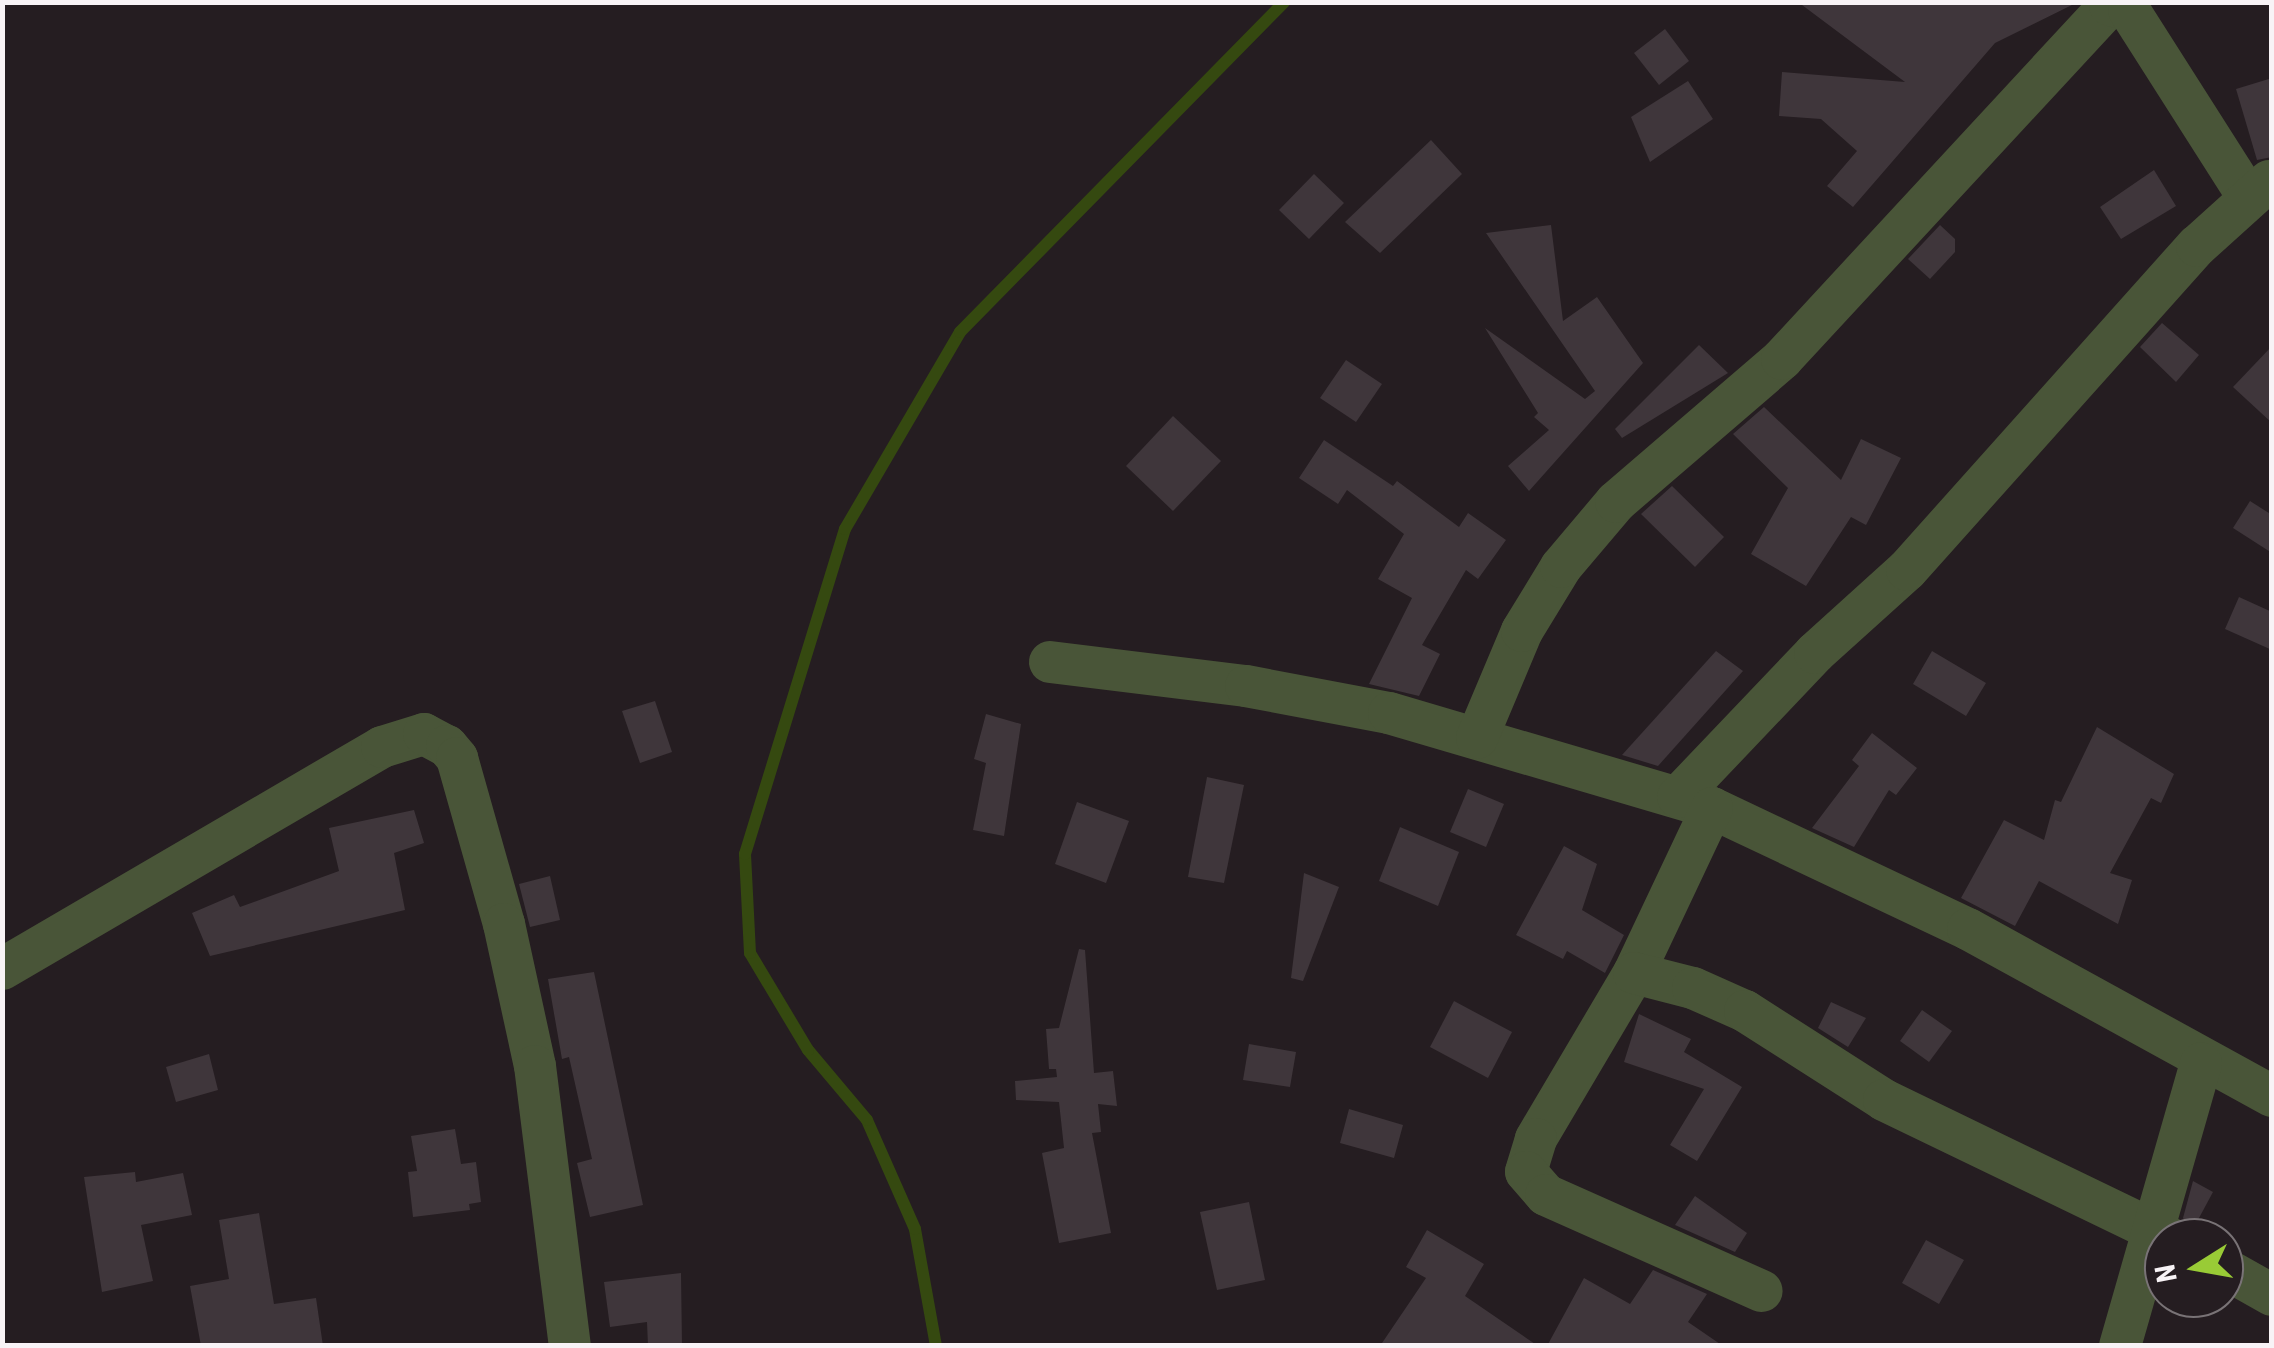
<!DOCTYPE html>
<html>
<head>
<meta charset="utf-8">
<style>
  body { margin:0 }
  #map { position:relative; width:2274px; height:1348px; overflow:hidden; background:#251d21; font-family:"Roboto Condensed",sans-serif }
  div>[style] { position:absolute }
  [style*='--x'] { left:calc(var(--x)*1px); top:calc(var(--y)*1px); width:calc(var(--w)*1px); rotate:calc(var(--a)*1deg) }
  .stream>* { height:12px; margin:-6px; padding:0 6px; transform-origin:6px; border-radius:6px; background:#354910 }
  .building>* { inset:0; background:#3f363b }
  .street>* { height:42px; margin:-21px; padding:0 21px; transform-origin:21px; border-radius:21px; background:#495538 }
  span { translate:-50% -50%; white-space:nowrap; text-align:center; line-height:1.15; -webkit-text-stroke:8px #251d21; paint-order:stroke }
  .frame { position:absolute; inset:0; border:5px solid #f8f3f6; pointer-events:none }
  .north { position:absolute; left:2144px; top:1218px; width:100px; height:100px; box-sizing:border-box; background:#251d21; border:2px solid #797376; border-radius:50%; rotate:259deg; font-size:28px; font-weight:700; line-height:40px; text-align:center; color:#f8f3f6 }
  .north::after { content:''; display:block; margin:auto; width:35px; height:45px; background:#99cb36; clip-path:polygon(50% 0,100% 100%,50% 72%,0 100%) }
</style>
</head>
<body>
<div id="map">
  <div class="stream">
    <i style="--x:936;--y:1346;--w:119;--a:-100.2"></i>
    <i style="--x:915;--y:1229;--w:119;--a:-113.8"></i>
    <i style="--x:867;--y:1120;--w:92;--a:-130.1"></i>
    <i style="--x:808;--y:1050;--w:113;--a:-120.9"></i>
    <i style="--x:750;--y:953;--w:99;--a:-92.9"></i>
    <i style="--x:745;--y:854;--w:340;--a:-72.9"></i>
    <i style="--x:845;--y:529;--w:228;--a:-59.7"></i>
    <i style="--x:960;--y:332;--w:462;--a:-45.5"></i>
  </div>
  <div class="building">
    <i style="clip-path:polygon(1798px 2px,2078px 2px,1995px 43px,1853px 207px,1827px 186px,1857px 151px,1821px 119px,1779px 116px,1782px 72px,1905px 82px)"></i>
    <i style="clip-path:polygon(1665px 29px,1689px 61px,1659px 85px,1634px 53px)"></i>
    <i style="clip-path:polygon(2272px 78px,2272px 157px,2257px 160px,2236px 89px)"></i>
    <i style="clip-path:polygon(1688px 81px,1713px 119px,1650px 162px,1631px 117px)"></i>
    <i style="clip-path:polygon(1431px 140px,1462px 174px,1380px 253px,1345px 222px)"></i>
    <i style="clip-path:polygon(2154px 170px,2176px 206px,2121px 239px,2100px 207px)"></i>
    <i style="clip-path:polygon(1314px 174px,1344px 203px,1309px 239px,1279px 210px)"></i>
    <i style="clip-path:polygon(1551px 225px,1563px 321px,1597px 297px,1643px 363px,1529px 491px,1508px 466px,1549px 430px,1534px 417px,1538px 413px,1485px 328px,1585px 399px,1595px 391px,1486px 233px)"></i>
    <i style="clip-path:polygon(1940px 225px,1955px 239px,1955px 252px,1930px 279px,1908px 259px)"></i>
    <i style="clip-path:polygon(2162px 323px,2199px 355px,2176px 382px,2140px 347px)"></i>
    <i style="clip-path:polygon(1699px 345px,1728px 373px,1622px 438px,1615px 429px)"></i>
    <i style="clip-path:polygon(2272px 346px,2272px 423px,2233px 387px)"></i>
    <i style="clip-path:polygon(1346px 360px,1382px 384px,1356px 422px,1320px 398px)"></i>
    <i style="clip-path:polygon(1764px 407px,1841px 480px,1861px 439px,1901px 458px,1866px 525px,1851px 517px,1806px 586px,1751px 554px,1788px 488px,1733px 434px)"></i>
    <i style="clip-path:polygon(1173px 416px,1221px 461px,1173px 511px,1126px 466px)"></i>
    <i style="clip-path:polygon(1324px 440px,1393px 486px,1397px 481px,1459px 527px,1468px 513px,1506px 540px,1478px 579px,1466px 570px,1422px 645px,1440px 654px,1419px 696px,1369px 684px,1412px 598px,1378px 579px,1404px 534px,1347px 490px,1338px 504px,1299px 478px)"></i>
    <i style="clip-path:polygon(1672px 486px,1724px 537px,1695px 567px,1641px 514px)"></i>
    <i style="clip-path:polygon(2250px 501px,2272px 515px,2272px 553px,2233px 528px)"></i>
    <i style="clip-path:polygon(2239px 597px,2272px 612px,2272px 650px,2225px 629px)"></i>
    <i style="clip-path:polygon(1716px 651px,1743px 671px,1658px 766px,1622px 755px)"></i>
    <i style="clip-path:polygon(1932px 651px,1986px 683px,1966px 716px,1913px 684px)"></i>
    <i style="clip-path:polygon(655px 701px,672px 752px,640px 763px,622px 711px)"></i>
    <i style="clip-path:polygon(986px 714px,1021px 724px,1004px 836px,973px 830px,986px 763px,974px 759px)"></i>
    <i style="clip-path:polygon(2097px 727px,2174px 774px,2161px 803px,2151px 798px,2110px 873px,2132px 880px,2118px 924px,2039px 881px,2015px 926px,1961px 898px,2004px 820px,2044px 840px,2055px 800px,2061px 802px)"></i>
    <i style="clip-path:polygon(1872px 733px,1917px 768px,1896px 795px,1889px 790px,1854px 847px,1812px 828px,1859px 766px,1852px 760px)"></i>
    <i style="clip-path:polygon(1207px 777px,1244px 785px,1224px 883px,1188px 877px)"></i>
    <i style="clip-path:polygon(1468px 789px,1504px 804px,1486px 847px,1450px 832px)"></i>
    <i style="clip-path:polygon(1077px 802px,1129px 821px,1106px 883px,1055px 864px)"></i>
    <i style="clip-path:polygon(414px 810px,424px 843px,394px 853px,405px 910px,210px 956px,192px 913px,234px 895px,240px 907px,339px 871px,329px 828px)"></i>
    <i style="clip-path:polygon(1400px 827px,1459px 852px,1438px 906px,1379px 881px)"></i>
    <i style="clip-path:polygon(1564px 846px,1597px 864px,1582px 910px,1624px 935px,1605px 973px,1567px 951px,1563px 959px,1516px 935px)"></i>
    <i style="clip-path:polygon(1304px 873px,1339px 887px,1303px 981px,1291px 978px)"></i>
    <i style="clip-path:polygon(550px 876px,560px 920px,530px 927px,519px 884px)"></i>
    <i style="clip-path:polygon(1079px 949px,1085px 950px,1094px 1073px,1113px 1071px,1117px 1106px,1098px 1104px,1101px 1132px,1092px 1133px,1111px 1233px,1059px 1243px,1042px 1153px,1064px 1148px,1059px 1102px,1016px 1100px,1015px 1081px,1057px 1077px,1056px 1069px,1049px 1069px,1046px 1029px,1059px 1028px)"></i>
    <i style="clip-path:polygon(594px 972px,643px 1205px,590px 1217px,577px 1163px,592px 1159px,569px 1057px,562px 1059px,548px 979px)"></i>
    <i style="clip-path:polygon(1454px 1001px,1512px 1032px,1488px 1078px,1430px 1047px)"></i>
    <i style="clip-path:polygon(1831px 1002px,1866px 1018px,1848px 1047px,1818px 1028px)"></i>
    <i style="clip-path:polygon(1922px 1010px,1952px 1031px,1929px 1062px,1900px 1041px)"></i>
    <i style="clip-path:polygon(1639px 1014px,1691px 1039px,1684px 1052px,1742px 1087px,1697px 1161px,1670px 1145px,1704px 1089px,1624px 1062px)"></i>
    <i style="clip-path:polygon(1249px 1044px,1296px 1052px,1290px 1087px,1243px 1080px)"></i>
    <i style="clip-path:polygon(209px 1054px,218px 1090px,176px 1102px,166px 1067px)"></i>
    <i style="clip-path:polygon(1349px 1109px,1403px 1125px,1394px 1158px,1340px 1143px)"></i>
    <i style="clip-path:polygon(455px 1129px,461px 1164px,476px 1162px,481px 1202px,469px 1204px,470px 1210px,413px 1217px,408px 1172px,417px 1171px,411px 1136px)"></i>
    <i style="clip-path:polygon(135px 1172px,136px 1182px,183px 1173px,192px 1215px,141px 1225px,153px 1281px,102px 1292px,84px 1177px)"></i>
    <i style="clip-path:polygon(2193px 1181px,2213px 1192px,2192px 1231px,2183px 1218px)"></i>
    <i style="clip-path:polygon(1695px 1196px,1747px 1233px,1735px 1252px,1675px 1225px)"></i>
    <i style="clip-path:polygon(1249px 1202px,1265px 1280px,1217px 1290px,1200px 1212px)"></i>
    <i style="clip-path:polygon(259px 1213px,274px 1304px,316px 1298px,323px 1346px,201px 1346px,190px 1286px,229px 1279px,219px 1220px)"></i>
    <i style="clip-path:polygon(1427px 1230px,1484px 1264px,1465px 1296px,1538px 1346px,1380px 1346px,1426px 1278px,1406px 1267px)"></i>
    <i style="clip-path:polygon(1926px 1240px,1964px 1260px,1939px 1304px,1902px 1283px)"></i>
    <i style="clip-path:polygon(1653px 1270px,1707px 1294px,1688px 1322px,1723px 1346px,1547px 1346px,1584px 1278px,1630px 1304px)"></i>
    <i style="clip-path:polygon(681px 1273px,682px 1346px,648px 1346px,647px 1322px,610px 1327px,604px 1282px)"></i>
  </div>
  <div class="street">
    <i style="--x:1050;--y:662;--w:197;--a:7"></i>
    <i style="--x:1246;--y:686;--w:146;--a:10.7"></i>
    <i style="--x:1389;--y:713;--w:337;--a:16.4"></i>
    <i style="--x:1712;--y:808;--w:283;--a:25.3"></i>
    <i style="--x:1968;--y:929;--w:347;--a:28.8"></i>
    <i style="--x:1477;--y:738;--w:116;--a:-67.2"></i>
    <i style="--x:1522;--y:631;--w:75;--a:-58.6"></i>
    <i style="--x:1561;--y:567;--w:85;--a:-49.8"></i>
    <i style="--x:1616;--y:502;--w:219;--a:-40.7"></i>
    <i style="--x:1782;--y:359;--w:483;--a:-47.2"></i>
    <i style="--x:2110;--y:5;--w:20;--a:15"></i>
    <i style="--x:2129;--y:10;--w:219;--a:57.5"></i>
    <i style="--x:1678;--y:797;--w:199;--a:-46.4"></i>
    <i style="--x:1815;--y:653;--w:124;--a:-42.1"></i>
    <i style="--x:1907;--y:570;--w:435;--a:-48.2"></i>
    <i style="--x:2197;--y:246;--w:97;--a:-42.1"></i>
    <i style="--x:1712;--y:808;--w:183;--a:115.3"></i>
    <i style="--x:1634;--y:973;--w:193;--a:120.6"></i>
    <i style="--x:1536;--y:1139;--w:34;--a:107"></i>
    <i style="--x:1526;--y:1172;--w:30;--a:49"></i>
    <i style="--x:1546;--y:1195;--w:236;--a:24"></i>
    <i style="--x:2;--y:969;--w:440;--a:-30.3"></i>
    <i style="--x:382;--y:747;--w:44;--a:-17.2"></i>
    <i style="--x:424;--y:734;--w:26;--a:28"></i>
    <i style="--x:447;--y:746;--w:16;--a:50"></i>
    <i style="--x:457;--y:758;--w:173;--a:74.2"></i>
    <i style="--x:504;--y:924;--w:145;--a:77.7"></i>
    <i style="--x:535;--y:1066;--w:282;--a:82.9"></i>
    <i style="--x:1634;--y:973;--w:61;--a:14.3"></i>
    <i style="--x:1693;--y:988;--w:57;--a:23.9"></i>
    <i style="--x:1745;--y:1011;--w:165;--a:32.6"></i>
    <i style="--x:1884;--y:1100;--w:317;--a:25.8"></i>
    <i style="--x:2224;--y:1268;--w:55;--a:29.4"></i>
    <i style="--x:2120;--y:1346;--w:294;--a:-74"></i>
  </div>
  <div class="frame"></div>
  <div class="north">N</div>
</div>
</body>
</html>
